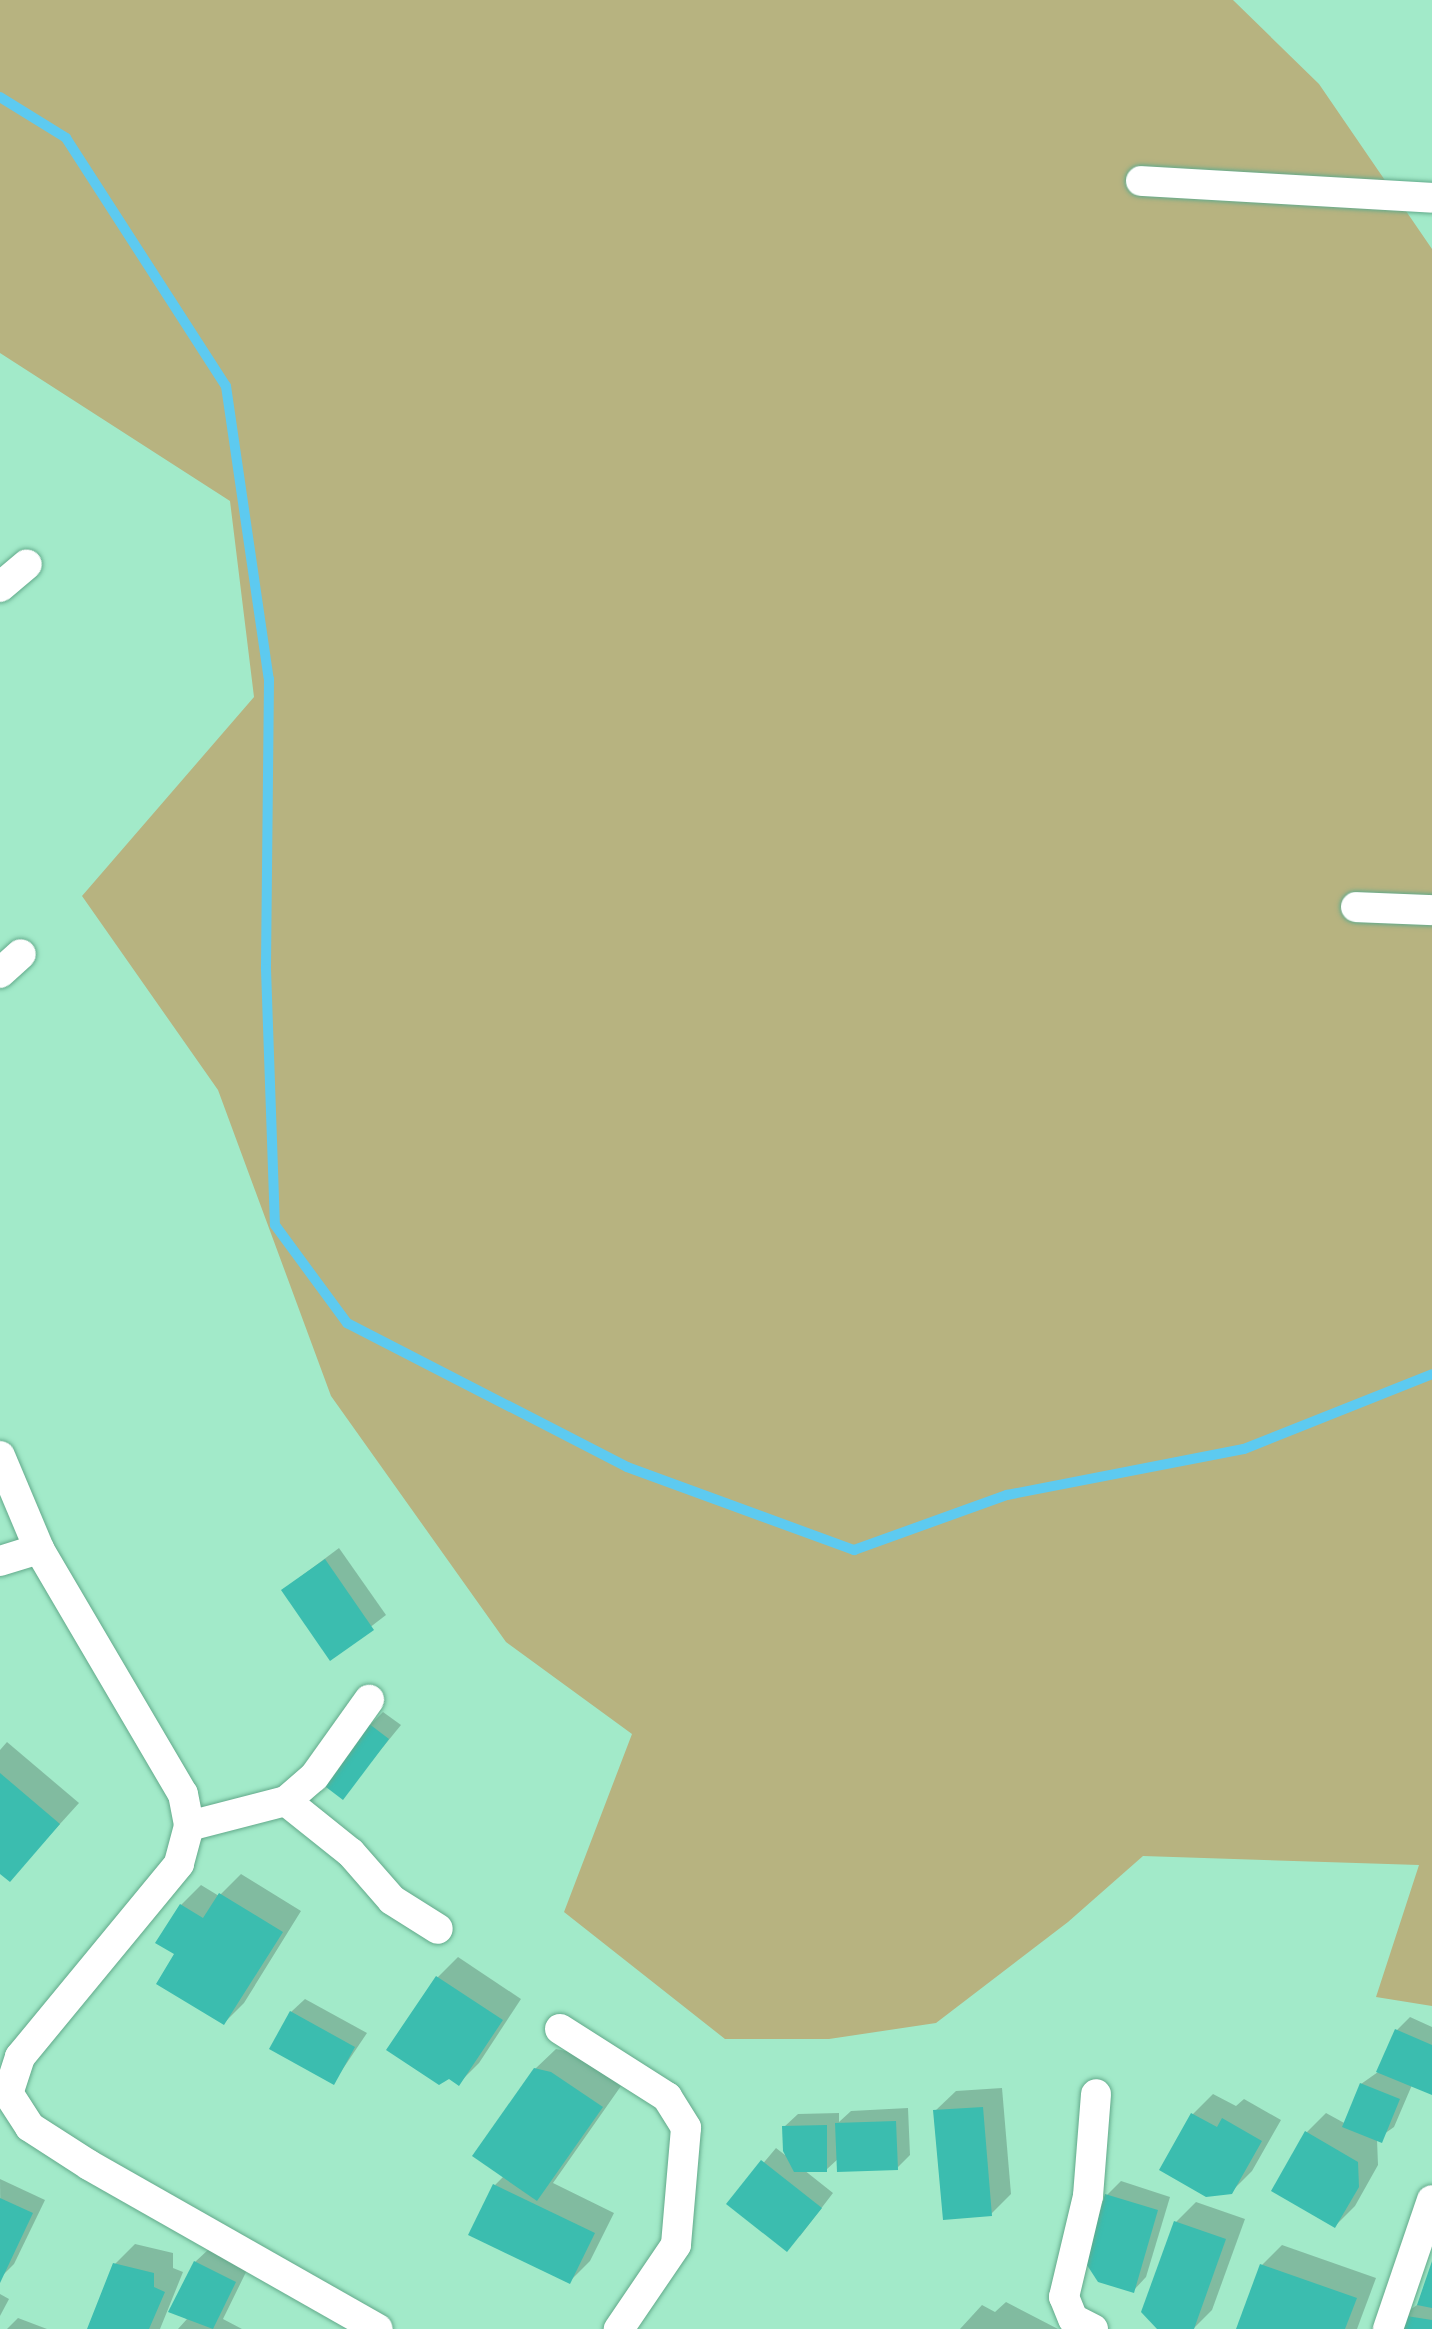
<!DOCTYPE html>
<html>
<head>
<meta charset="utf-8">
<style>
  body { margin:0 }
  #map { position:relative; width:1432px; height:2329px; overflow:hidden; background:#a2eac9; font-family:"Work Sans",sans-serif }
  div>[style] { position:absolute }
  [style*='--x'] { left:calc(var(--x)*1px); top:calc(var(--y)*1px); width:calc(var(--w)*1px); rotate:calc(var(--a)*1deg) }
  .green>* { inset:0; background:#b7b380 }
  .shadow>* { inset:0; background:#0003 }
  .stream>* { height:10px; margin:-5px; padding:0 5px; transform-origin:5px; border-radius:5px; background:#5dcaf0 }
  .building>* { inset:0; background:#3bbdaf }
  .roads { filter:drop-shadow(0 0 2px #63aa8b) drop-shadow(0 0 2px #63aa8b) }
  .street>* { height:30px; margin:-15px; padding:0 15px; transform-origin:15px; border-radius:15px; background:#fff }
  span { translate:-50% -50%; white-space:nowrap; text-align:center; line-height:1.15; -webkit-text-stroke:6px #e9fef4; paint-order:stroke }
</style>
</head>
<body>
<div id="map">
  <div class="green">
    <i style="clip-path:polygon(0 0,1233px 0,1319px 84px,1432px 249px,1432px 2006px,1376px 1997px,1419px 1865px,1143px 1856px,1068px 1922px,936px 2023px,829px 2039px,725px 2039px,564px 1912px,632px 1734px,506px 1642px,331px 1396px,218px 1090px,82px 896px,254px 697px,230px 501px,0 353px)"></i>
  </div>
  <div class="shadow">
    <i style="clip-path:polygon(339px 1548px,386px 1615px,330px 1658px,283px 1590px)"></i>
    <i style="clip-path:polygon(383px 1712px,401px 1725px,342px 1797px,370px 1725px)"></i>
    <i style="clip-path:polygon(7px 1742px,79px 1803px,10px 1879px,0 1871px,0 1750px)"></i>
    <i style="clip-path:polygon(241px 1874px,301px 1911px,244px 2003px,224px 2023px,177px 1954px,181px 1905px,201px 1885px,219px 1896px)"></i>
    <i style="clip-path:polygon(458px 1957px,521px 1999px,479px 2063px,459px 2083px,389px 2049px,438px 1977px)"></i>
    <i style="clip-path:polygon(305px 1999px,367px 2033px,334px 2082px,291px 2012px)"></i>
    <i style="clip-path:polygon(1410px 2017px,1432px 2027px,1432px 2093px,1412px 2085px,1394px 2127px,1377px 2139px,1378px 2165px,1355px 2206px,1335px 2226px,1306px 2133px,1326px 2113px,1346px 2124px,1361px 2084px,1378px 2072px,1396px 2031px)"></i>
    <i style="clip-path:polygon(556px 2049px,571px 2052px,621px 2086px,553px 2183px,614px 2213px,590px 2261px,570px 2281px,495px 2185px,504px 2176px,535px 2069px)"></i>
    <i style="clip-path:polygon(1002px 2088px,1011px 2194px,991px 2214px,935px 2111px,956px 2091px)"></i>
    <i style="clip-path:polygon(1213px 2094px,1236px 2106px,1244px 2099px,1281px 2120px,1252px 2171px,1231px 2192px,1162px 2170px,1193px 2114px)"></i>
    <i style="clip-path:polygon(908px 2108px,910px 2155px,897px 2168px,839px 2158px,826px 2170px,804px 2170px,833px 2193px,800px 2236px,729px 2204px,776px 2148px,785px 2155px,784px 2127px,798px 2114px,839px 2113px,839px 2122px,851px 2111px)"></i>
    <i style="clip-path:polygon(0 2179px,45px 2200px,14px 2264px,1px 2277px)"></i>
    <i style="clip-path:polygon(1121px 2181px,1170px 2197px,1146px 2277px,1133px 2291px,1087px 2262px,1107px 2195px)"></i>
    <i style="clip-path:polygon(1196px 2202px,1245px 2219px,1212px 2310px,1193px 2329px,1159px 2329px,1143px 2312px,1176px 2222px)"></i>
    <i style="clip-path:polygon(135px 2244px,173px 2253px,173px 2268px,183px 2272px,160px 2329px,89px 2329px,115px 2264px)"></i>
    <i style="clip-path:polygon(1282px 2245px,1376px 2278px,1357px 2329px,1244px 2329px,1262px 2265px)"></i>
    <i style="clip-path:polygon(209px 2249px,248px 2268px,223px 2319px,242px 2329px,178px 2329px,187px 2319px,171px 2311px,195px 2262px)"></i>
    <i style="clip-path:polygon(1432px 2263px,1432px 2329px,1401px 2316px,1420px 2303px)"></i>
    <i style="clip-path:polygon(0 2294px,9px 2299px,0 2316px)"></i>
    <i style="clip-path:polygon(1006px 2302px,1058px 2329px,960px 2329px,982px 2305px,995px 2312px)"></i>
    <i style="clip-path:polygon(18px 2318px,47px 2329px,7px 2329px)"></i>
  </div>
  <div class="stream">
    <i style="--x:0;--y:97;--w:78;--a:31.8"></i>
    <i style="--x:66;--y:138;--w:295;--a:57.2"></i>
    <i style="--x:226;--y:386;--w:296;--a:81.7"></i>
    <i style="--x:269;--y:679;--w:290;--a:90.6"></i>
    <i style="--x:266;--y:969;--w:256;--a:88"></i>
    <i style="--x:275;--y:1225;--w:122;--a:53.7"></i>
    <i style="--x:347;--y:1323;--w:315;--a:27.2"></i>
    <i style="--x:627;--y:1467;--w:242;--a:20.1"></i>
    <i style="--x:854;--y:1550;--w:163;--a:-19.8"></i>
    <i style="--x:1007;--y:1495;--w:241;--a:-11"></i>
    <i style="--x:1244;--y:1449;--w:202;--a:-21.7"></i>
  </div>
  <div class="building">
    <i style="clip-path:polygon(325px 1559px,374px 1630px,330px 1661px,281px 1590px)"></i>
    <i style="clip-path:polygon(368px 1723px,389px 1739px,343px 1800px,322px 1784px)"></i>
    <i style="clip-path:polygon(0 1773px,60px 1824px,10px 1882px,0 1874px)"></i>
    <i style="clip-path:polygon(219px 1893px,283px 1932px,224px 2025px,156px 1984px,174px 1954px,155px 1943px,180px 1904px,203px 1918px)"></i>
    <i style="clip-path:polygon(436px 1976px,503px 2020px,459px 2086px,449px 2079px,439px 2085px,386px 2050px)"></i>
    <i style="clip-path:polygon(290px 2011px,355px 2047px,334px 2085px,269px 2049px)"></i>
    <i style="clip-path:polygon(1395px 2029px,1432px 2045px,1432px 2095px,1376px 2072px)"></i>
    <i style="clip-path:polygon(534px 2068px,551px 2072px,603px 2107px,537px 2201px,472px 2156px)"></i>
    <i style="clip-path:polygon(1360px 2083px,1400px 2099px,1382px 2143px,1342px 2127px)"></i>
    <i style="clip-path:polygon(983px 2107px,992px 2216px,943px 2220px,933px 2110px)"></i>
    <i style="clip-path:polygon(1191px 2113px,1217px 2127px,1222px 2118px,1262px 2141px,1232px 2194px,1206px 2197px,1159px 2170px)"></i>
    <i style="clip-path:polygon(896px 2121px,898px 2170px,837px 2172px,835px 2123px)"></i>
    <i style="clip-path:polygon(827px 2125px,827px 2172px,794px 2172px,783px 2151px,782px 2126px)"></i>
    <i style="clip-path:polygon(1305px 2131px,1358px 2162px,1359px 2187px,1335px 2228px,1271px 2191px)"></i>
    <i style="clip-path:polygon(761px 2160px,822px 2208px,787px 2252px,726px 2204px)"></i>
    <i style="clip-path:polygon(493px 2184px,595px 2233px,570px 2284px,468px 2235px)"></i>
    <i style="clip-path:polygon(1105px 2194px,1158px 2210px,1134px 2293px,1098px 2282px,1085px 2262px)"></i>
    <i style="clip-path:polygon(0 2198px,33px 2213px,0 2283px)"></i>
    <i style="clip-path:polygon(1174px 2221px,1226px 2239px,1194px 2329px,1157px 2329px,1141px 2312px)"></i>
    <i style="clip-path:polygon(194px 2261px,236px 2282px,213px 2329px,168px 2312px)"></i>
    <i style="clip-path:polygon(1432px 2261px,1432px 2308px,1417px 2305px)"></i>
    <i style="clip-path:polygon(113px 2263px,154px 2273px,154px 2287px,165px 2292px,149px 2329px,87px 2329px)"></i>
    <i style="clip-path:polygon(1260px 2264px,1357px 2298px,1345px 2329px,1236px 2329px)"></i>
    <i style="clip-path:polygon(1400px 2315px,1432px 2320px,1432px 2329px,1397px 2329px)"></i>
  </div>
  <div class="roads">
    <div class="street">
      <i style="--x:1141;--y:181;--w:291;--a:3.3"></i>
      <i style="--x:0;--y:587;--w:35;--a:-40"></i>
      <i style="--x:1356;--y:907;--w:76;--a:2.3"></i>
      <i style="--x:0;--y:973;--w:28;--a:-42"></i>
      <i style="--x:0;--y:1456;--w:101;--a:67.2"></i>
      <i style="--x:39;--y:1549;--w:284;--a:59.6"></i>
      <i style="--x:183;--y:1794;--w:33;--a:79"></i>
      <i style="--x:189;--y:1826;--w:39;--a:105"></i>
      <i style="--x:179;--y:1864;--w:250;--a:129.5"></i>
      <i style="--x:20;--y:2057;--w:38;--a:108"></i>
      <i style="--x:8;--y:2093;--w:40;--a:57.1"></i>
      <i style="--x:30;--y:2127;--w:70;--a:32.8"></i>
      <i style="--x:89;--y:2165;--w:332;--a:29.6"></i>
      <i style="--x:0;--y:1561;--w:41;--a:-17.1"></i>
      <i style="--x:286;--y:1801;--w:83;--a:38.7"></i>
      <i style="--x:351;--y:1853;--w:62;--a:48.9"></i>
      <i style="--x:392;--y:1900;--w:54;--a:32.2"></i>
      <i style="--x:189;--y:1826;--w:100;--a:-14.5"></i>
      <i style="--x:286;--y:1801;--w:37;--a:-41"></i>
      <i style="--x:314;--y:1777;--w:95;--a:-54.5"></i>
      <i style="--x:560;--y:2029;--w:127;--a:32.4"></i>
      <i style="--x:667;--y:2097;--w:36;--a:58"></i>
      <i style="--x:686;--y:2128;--w:117;--a:94.9"></i>
      <i style="--x:676;--y:2245;--w:102;--a:124.2"></i>
      <i style="--x:1093;--y:2329;--w:22;--a:-153"></i>
      <i style="--x:1073;--y:2319;--w:24;--a:-112"></i>
      <i style="--x:1064;--y:2297;--w:104;--a:-76.6"></i>
      <i style="--x:1088;--y:2196;--w:102;--a:-85.5"></i>
      <i style="--x:1388;--y:2329;--w:136;--a:-71.2"></i>
    </div>
  </div>
</div>
</body>
</html>
